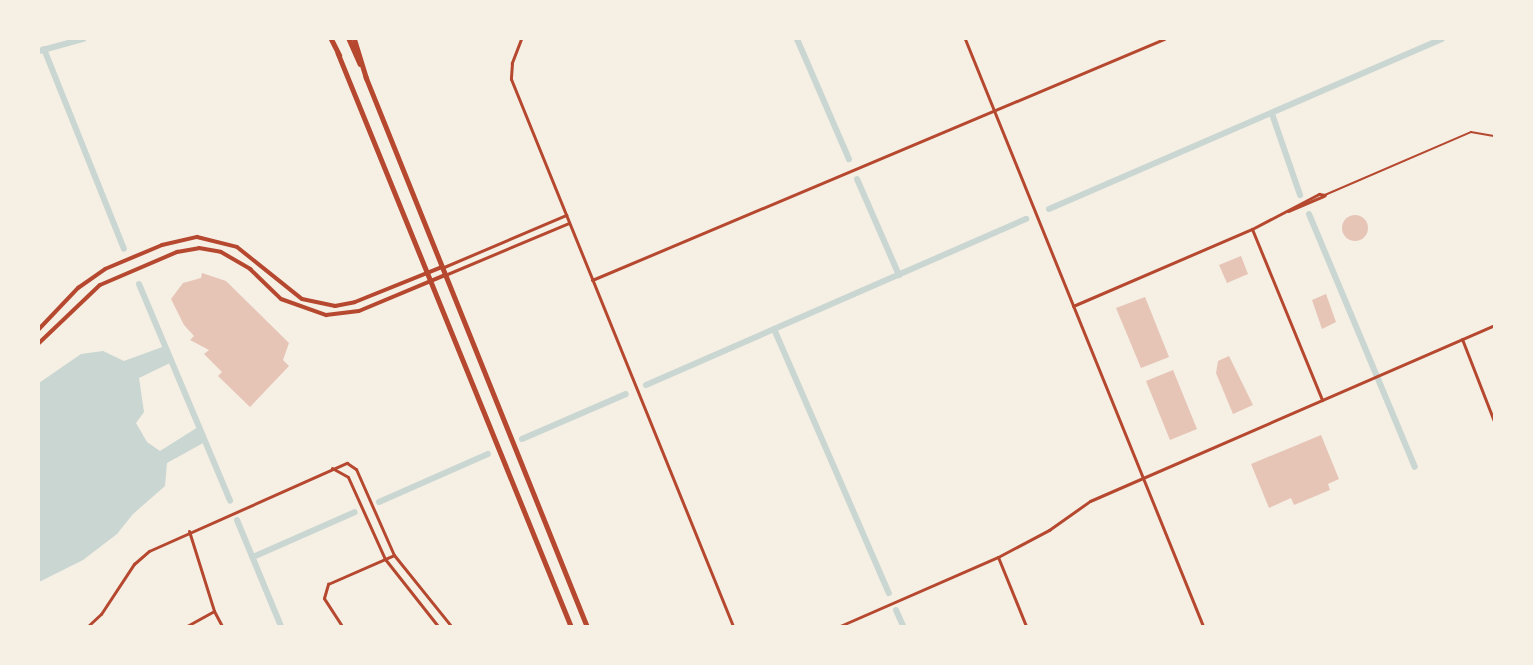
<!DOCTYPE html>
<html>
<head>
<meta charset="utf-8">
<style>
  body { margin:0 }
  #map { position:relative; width:1533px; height:665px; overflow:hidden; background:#f6efe4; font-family:"Libre Baskerville",serif }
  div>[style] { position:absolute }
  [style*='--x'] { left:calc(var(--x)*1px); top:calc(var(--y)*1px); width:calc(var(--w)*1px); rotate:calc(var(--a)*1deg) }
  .water>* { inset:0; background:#c9d6d2 }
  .canal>* { height:6px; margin:-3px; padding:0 3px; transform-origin:3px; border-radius:3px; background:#c9d6d2 }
  .building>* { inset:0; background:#e6c5b7 }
  .round { border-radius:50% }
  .service>* { height:1.5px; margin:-0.75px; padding:0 0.75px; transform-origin:0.75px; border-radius:0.75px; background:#b5482f }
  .minor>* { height:3px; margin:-1.5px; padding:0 1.5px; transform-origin:1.5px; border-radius:1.5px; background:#b5482f }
  .tertiary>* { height:4px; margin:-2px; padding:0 2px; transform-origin:2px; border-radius:2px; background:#b5482f }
  .primary>* { height:4.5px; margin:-2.25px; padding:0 2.25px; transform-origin:2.25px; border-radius:2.25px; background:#b5482f }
  .motorway>* { height:5px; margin:-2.5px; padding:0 2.5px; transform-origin:2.5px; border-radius:2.5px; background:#b5482f }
  span { translate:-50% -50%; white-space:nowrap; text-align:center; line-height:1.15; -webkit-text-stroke:6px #f6efe4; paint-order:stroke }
  .frame { position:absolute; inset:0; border:40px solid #f6efe4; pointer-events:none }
</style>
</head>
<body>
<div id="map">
  <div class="water">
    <i style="clip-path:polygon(165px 346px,172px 362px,139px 378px,144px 412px,136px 423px,147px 442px,160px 451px,198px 427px,205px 442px,167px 463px,165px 486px,133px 514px,117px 534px,83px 560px,39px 582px,39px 383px,81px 354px,103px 351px,124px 361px)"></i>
  </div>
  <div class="canal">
    <i style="--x:797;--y:39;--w:131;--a:66.6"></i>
    <i style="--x:44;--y:49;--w:215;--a:68.2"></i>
    <i style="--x:39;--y:51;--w:46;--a:-15.3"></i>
    <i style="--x:1272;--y:114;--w:86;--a:70.9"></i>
    <i style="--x:857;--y:179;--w:105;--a:66.4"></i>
    <i style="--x:1049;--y:209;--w:428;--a:-23.4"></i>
    <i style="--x:1309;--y:214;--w:274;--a:67.3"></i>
    <i style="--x:139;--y:284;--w:235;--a:67.2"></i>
    <i style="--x:774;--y:329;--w:288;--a:66.5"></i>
    <i style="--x:646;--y:385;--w:415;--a:-23.6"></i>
    <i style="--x:522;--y:439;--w:113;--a:-23.4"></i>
    <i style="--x:379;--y:502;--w:119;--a:-23.8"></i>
    <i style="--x:237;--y:520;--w:115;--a:67.5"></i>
    <i style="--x:253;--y:557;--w:111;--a:-23.8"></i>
    <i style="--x:896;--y:610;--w:17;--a:66"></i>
  </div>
  <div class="building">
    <i class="round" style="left:1342px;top:215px;width:26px;height:26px"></i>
    <i style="clip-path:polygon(1241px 256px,1248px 274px,1227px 283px,1219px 265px)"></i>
    <i style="clip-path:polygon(202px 273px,226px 281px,289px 343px,283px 360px,289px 366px,250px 407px,218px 376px,222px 372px,204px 354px,209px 350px,190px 340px,194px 336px,184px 325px,171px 299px,183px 283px,201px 278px)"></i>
    <i style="clip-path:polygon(1326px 294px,1336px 322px,1322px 329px,1312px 300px)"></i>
    <i style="clip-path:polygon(1145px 297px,1169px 357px,1141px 368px,1116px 308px)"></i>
    <i style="clip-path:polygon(1229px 356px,1253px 405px,1233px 414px,1216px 373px,1218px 361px)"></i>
    <i style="clip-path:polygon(1173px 370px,1197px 429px,1170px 440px,1146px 381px)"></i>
    <i style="clip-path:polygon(1321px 435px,1339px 479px,1328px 484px,1330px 490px,1294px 505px,1291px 498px,1269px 508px,1251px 464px)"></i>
  </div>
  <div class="service">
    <i style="--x:1325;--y:195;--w:159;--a:-23.3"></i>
    <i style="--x:1471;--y:132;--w:23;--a:10"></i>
  </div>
  <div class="minor">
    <i style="--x:521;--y:39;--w:26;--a:111"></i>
    <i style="--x:512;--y:63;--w:16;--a:94"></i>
    <i style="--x:511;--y:79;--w:590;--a:67.91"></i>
    <i style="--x:965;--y:39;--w:633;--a:67.93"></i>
    <i style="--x:1288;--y:211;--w:39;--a:-23"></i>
    <i style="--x:1252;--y:229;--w:185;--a:67.7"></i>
    <i style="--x:444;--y:267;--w:133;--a:-23.1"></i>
    <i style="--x:445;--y:275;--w:134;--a:-22.8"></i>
    <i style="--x:592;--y:280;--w:621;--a:-22.85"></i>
    <i style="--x:1073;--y:306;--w:195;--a:-23.3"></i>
    <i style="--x:1252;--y:229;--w:76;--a:-27.6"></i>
    <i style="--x:1319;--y:194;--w:6;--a:9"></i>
    <i style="--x:1462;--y:339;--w:88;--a:68.7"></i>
    <i style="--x:332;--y:468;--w:18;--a:29"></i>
    <i style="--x:348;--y:477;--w:90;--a:65.7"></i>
    <i style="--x:385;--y:559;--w:85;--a:51.7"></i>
    <i style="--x:189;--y:531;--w:84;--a:72.6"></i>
    <i style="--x:214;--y:611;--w:17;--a:62"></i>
    <i style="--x:998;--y:557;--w:74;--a:67.9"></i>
    <i style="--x:88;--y:626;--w:18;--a:-43"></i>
    <i style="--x:101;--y:614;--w:60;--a:-56.6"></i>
    <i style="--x:134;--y:564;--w:20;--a:-41"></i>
    <i style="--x:149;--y:551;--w:217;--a:-24"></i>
    <i style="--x:347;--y:463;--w:11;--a:34"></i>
    <i style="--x:356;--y:469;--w:94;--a:66.2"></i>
    <i style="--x:394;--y:555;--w:91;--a:51.2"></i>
    <i style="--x:187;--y:626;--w:31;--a:-29"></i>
    <i style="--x:342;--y:626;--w:33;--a:-123"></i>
    <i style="--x:324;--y:598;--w:15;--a:-74"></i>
    <i style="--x:328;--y:584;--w:72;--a:-23.7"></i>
    <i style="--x:840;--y:626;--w:172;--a:-23.6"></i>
    <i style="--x:998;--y:557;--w:58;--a:-27.9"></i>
    <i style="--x:1049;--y:530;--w:50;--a:-35.3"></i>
    <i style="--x:1090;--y:501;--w:441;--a:-23.5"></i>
  </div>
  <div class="tertiary">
    <i style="--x:39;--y:329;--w:57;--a:-46.4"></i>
    <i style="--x:78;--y:288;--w:33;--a:-35"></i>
    <i style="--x:105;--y:269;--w:62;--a:-22.8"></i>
    <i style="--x:162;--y:245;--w:36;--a:-13"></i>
    <i style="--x:197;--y:237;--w:41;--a:14"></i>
    <i style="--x:237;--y:247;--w:83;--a:38.7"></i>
    <i style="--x:302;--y:299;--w:34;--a:12"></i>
    <i style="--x:335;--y:306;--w:20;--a:-11"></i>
    <i style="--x:355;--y:302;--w:94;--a:-21.9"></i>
    <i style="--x:39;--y:343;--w:84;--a:-43.6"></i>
    <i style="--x:100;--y:285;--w:84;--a:-23.2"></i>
    <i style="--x:177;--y:252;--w:22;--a:-10"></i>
    <i style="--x:199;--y:248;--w:22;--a:10"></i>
    <i style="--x:221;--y:252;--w:34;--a:30"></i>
    <i style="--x:250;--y:269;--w:43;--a:44.1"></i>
    <i style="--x:281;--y:299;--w:48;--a:19.6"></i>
    <i style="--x:326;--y:315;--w:33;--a:-7"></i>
    <i style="--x:359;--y:311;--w:93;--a:-22.7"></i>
  </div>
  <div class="primary">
    <i style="--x:349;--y:39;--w:27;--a:66"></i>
    <i style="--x:338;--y:53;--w:619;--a:67.87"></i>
    <i style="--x:366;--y:77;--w:592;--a:68.07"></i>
  </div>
  <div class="motorway">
    <i style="--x:331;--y:39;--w:18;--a:63"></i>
    <i style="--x:354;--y:39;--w:41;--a:72.9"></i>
  </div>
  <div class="frame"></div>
</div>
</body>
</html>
